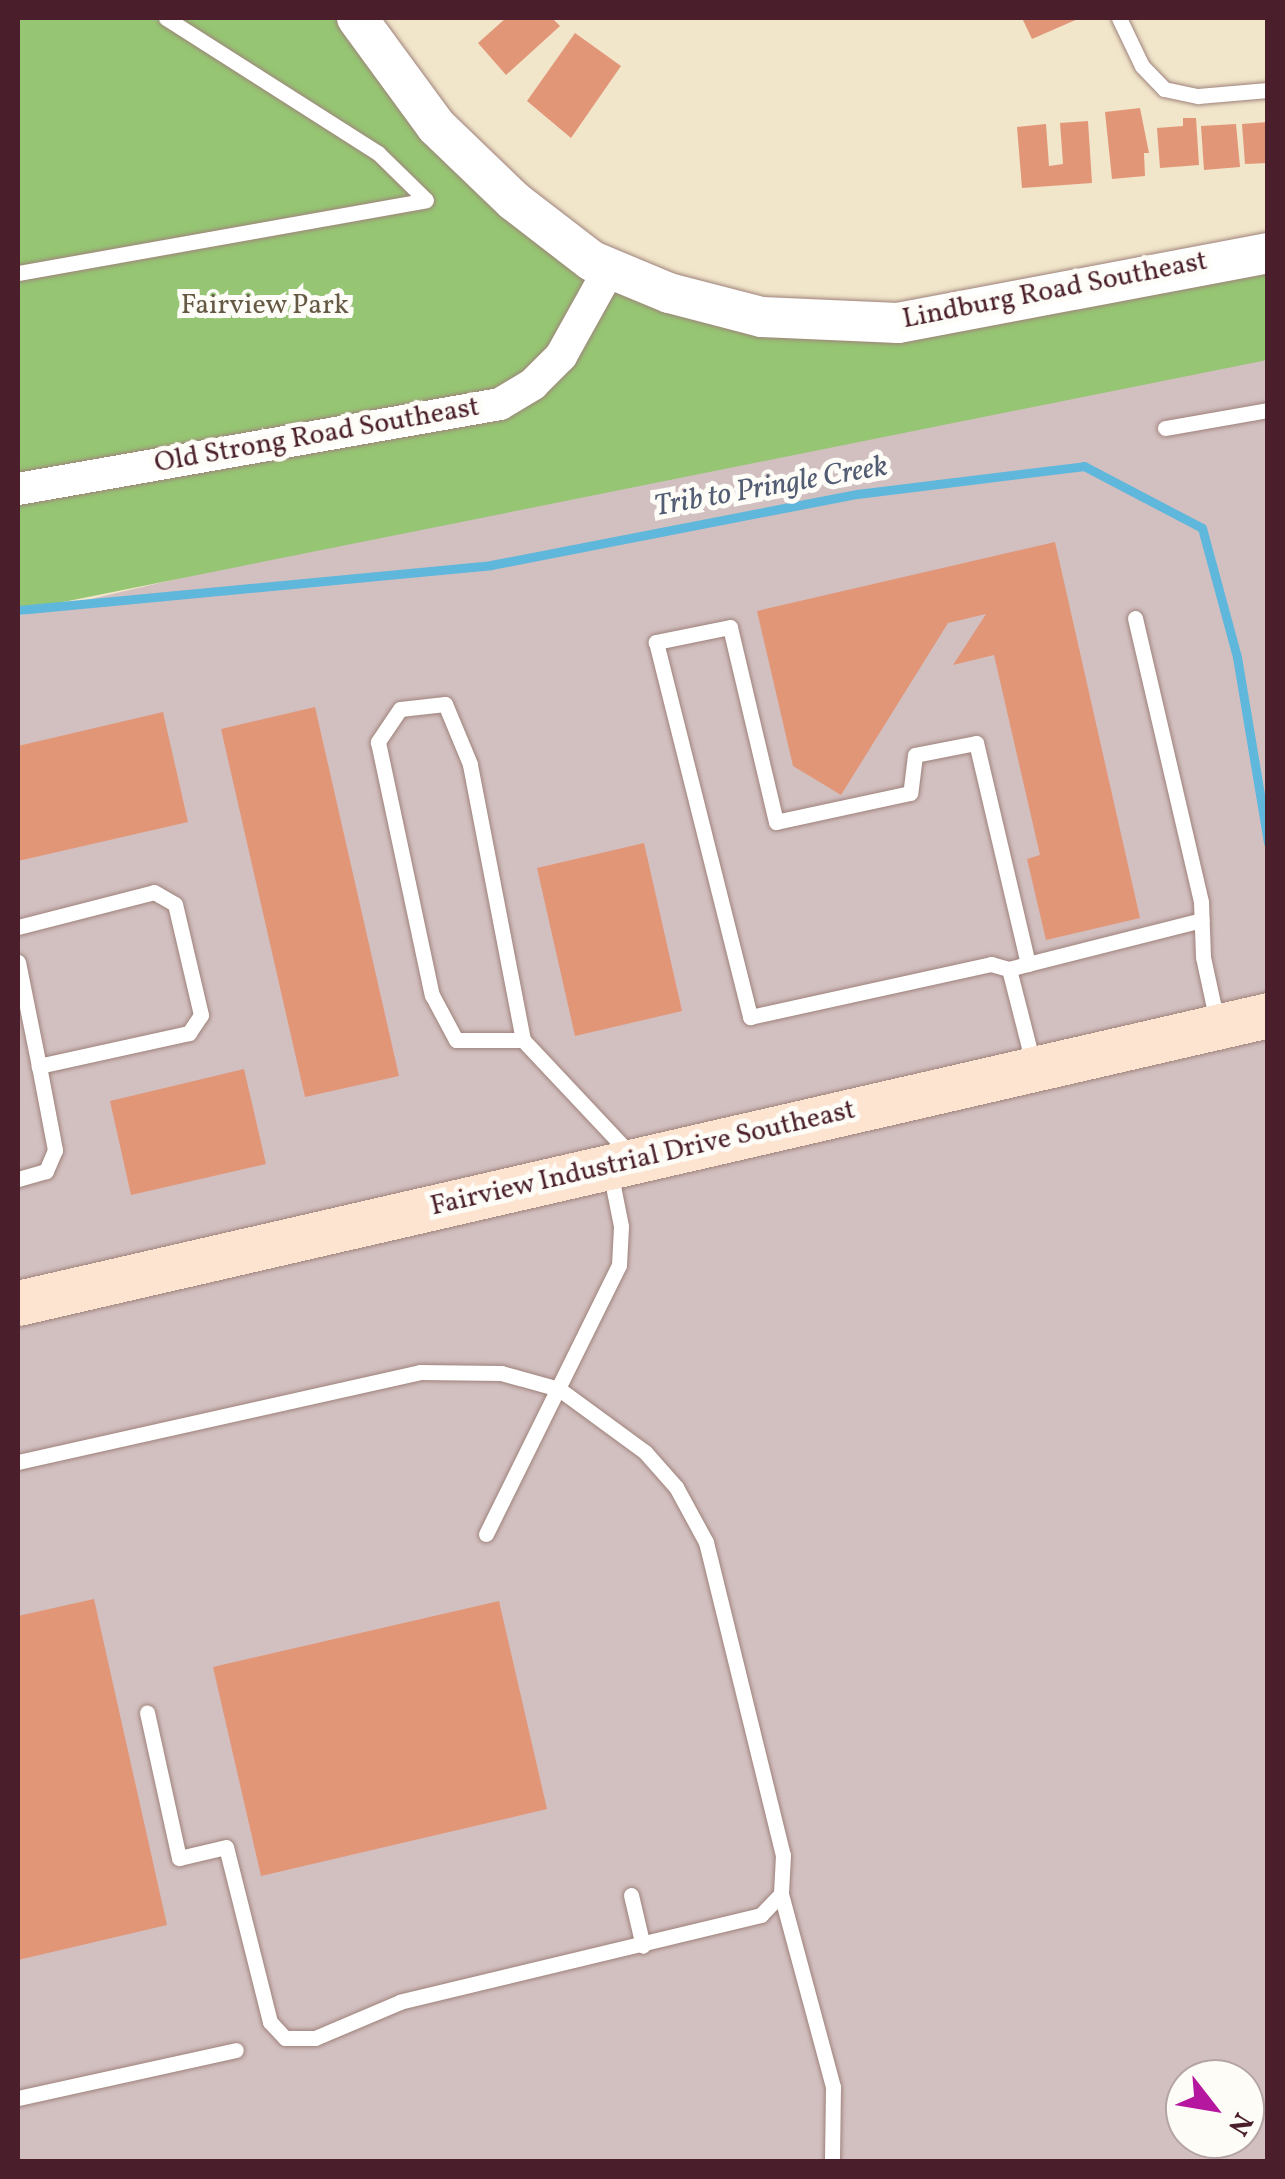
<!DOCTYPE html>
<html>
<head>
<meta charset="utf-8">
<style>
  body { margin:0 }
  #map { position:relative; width:1285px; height:2179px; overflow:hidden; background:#f1e5ca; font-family:Vollkorn,serif }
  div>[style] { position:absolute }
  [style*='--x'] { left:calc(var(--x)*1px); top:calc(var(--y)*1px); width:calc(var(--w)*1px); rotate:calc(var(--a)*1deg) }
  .industrial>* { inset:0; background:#d2bfc0 }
  .green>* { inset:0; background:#96c573 }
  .stream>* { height:9px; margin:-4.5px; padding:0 4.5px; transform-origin:4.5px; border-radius:4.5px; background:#5fb7dc }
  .building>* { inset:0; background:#e29678 }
  .roads { filter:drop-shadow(0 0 2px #9e827a) drop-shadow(0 0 2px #9e827a) }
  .service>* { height:15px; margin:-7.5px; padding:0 7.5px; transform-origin:7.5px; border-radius:7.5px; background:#fff }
  .minor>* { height:32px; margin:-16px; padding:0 16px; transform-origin:16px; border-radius:16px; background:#fff }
  .tertiary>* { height:40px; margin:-20px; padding:0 20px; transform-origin:20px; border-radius:20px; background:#fff }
  .secondary>* { height:45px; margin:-22.5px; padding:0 22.5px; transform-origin:22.5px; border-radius:22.5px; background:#fde4d1 }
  span { translate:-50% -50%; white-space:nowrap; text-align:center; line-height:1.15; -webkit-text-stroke:10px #fdfcf7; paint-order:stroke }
  .street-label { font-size:28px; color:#4a1f2b }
  .park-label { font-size:28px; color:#655944 }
  .water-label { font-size:30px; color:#525c72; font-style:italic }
  .frame { position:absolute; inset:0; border:20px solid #4a1f2b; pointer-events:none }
  .north { position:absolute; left:1165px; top:2059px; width:100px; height:100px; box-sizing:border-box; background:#fdfcf7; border:2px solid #b5a4a5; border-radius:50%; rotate:121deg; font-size:28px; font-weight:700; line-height:40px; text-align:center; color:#4a1f2b }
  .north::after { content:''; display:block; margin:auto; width:35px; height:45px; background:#b5179e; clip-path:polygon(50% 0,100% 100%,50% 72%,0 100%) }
</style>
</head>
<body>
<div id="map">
  <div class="industrial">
    <i style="clip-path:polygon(evenodd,1267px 325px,1267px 2161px,18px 2161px,18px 616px,1267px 325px,1185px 2079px,1245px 2079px,1245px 2139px,1185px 2139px,1185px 2079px)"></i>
  </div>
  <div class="green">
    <i style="clip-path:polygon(18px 18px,357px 18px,592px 261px,849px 323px,1267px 253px,1267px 360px,18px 611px)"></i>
  </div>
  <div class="stream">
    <i style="--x:18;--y:610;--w:475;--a:-5.4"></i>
    <i style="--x:491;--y:565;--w:373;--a:-11"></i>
    <i style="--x:857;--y:494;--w:229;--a:-7"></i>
    <i style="--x:1084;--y:466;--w:133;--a:27.7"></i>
    <i style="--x:1202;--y:528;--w:134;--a:74.8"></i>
    <i style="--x:1237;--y:657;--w:188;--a:80.5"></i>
  </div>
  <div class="building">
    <i style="clip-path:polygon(506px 18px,552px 18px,560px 26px,506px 75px,478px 43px)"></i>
    <i style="clip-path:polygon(1022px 18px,1080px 18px,1032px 39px)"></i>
    <i style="clip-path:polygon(575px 33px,621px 66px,571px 138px,527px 101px)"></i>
    <i style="clip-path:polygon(1140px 108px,1149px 153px,1144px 153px,1145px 176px,1112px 179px,1105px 112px)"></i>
    <i style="clip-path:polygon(1183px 118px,1196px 118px,1199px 165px,1160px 168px,1157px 128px,1183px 126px)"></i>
    <i style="clip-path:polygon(1088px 121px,1092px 183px,1022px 188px,1017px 127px,1046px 124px,1049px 166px,1063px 164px,1060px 123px)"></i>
    <i style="clip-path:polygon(1268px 122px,1268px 163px,1245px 164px,1242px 124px)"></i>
    <i style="clip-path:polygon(1236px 124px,1240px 167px,1204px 170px,1201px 126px)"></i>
    <i style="clip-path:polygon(1055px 542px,1140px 918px,1046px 940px,1027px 859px,1040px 855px,994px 655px,953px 665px,986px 614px,948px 623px,841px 795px,793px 766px,757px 611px)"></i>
    <i style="clip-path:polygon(315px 707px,399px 1076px,305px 1097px,221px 729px)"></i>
    <i style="clip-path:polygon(163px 712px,188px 822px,18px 861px,18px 746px)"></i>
    <i style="clip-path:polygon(644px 843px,682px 1011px,575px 1036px,537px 868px)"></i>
    <i style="clip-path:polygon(244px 1069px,266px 1164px,131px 1195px,110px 1101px)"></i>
    <i style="clip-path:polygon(94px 1599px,167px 1925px,18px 1960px,18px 1616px)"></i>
    <i style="clip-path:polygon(499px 1601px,547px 1809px,261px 1876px,213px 1667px)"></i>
  </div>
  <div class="roads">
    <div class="service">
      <i style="--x:166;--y:18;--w:251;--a:32.5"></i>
      <i style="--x:378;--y:153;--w:67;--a:44.4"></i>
      <i style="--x:1119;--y:18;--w:53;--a:64.4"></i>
      <i style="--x:1142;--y:66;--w:32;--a:46"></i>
      <i style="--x:1164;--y:89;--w:35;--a:12"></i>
      <i style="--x:1198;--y:96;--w:70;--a:-4.9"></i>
      <i style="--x:18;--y:273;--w:414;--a:-10.1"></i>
      <i style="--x:1165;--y:428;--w:105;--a:-9.9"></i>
      <i style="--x:1135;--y:618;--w:292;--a:76.9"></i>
      <i style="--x:1201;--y:902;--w:55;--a:87.9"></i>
      <i style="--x:1203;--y:957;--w:66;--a:77.8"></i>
      <i style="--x:18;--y:927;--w:140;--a:-14.4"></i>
      <i style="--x:154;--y:892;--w:24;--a:30"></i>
      <i style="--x:175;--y:904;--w:114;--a:76.8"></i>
      <i style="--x:201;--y:1015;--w:22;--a:124"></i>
      <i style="--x:189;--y:1033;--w:154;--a:167.6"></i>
      <i style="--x:39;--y:1066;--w:86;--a:79.2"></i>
      <i style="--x:55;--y:1150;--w:23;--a:113"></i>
      <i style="--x:46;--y:1171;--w:29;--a:164"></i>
      <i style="--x:18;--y:962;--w:106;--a:78.6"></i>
      <i style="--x:1028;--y:964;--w:227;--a:-103.2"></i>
      <i style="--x:976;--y:743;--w:62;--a:168.9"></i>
      <i style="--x:915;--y:755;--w:38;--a:97"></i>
      <i style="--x:910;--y:793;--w:137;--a:167.8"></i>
      <i style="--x:776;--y:822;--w:200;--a:-103.3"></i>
      <i style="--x:730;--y:627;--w:76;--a:168.5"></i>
      <i style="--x:656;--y:642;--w:387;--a:75.9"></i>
      <i style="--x:750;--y:1017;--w:247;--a:-12.4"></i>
      <i style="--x:991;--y:964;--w:19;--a:16"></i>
      <i style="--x:1009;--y:969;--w:20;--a:-15"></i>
      <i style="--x:1028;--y:964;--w:179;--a:-14.2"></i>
      <i style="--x:1009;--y:969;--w:101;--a:75.7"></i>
      <i style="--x:523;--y:1040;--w:281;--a:-100.9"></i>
      <i style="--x:470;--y:764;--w:65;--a:-112.6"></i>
      <i style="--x:445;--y:704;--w:45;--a:173.7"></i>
      <i style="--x:400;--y:709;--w:40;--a:124"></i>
      <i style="--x:378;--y:742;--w:259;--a:78"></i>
      <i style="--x:432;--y:995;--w:51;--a:61.9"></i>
      <i style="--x:456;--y:1040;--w:67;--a:0"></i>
      <i style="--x:523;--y:1040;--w:156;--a:46.8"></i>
      <i style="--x:18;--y:1462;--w:412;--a:-12.6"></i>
      <i style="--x:420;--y:1372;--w:81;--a:0.7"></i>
      <i style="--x:501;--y:1373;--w:60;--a:15.4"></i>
      <i style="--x:559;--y:1389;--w:107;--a:36.2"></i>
      <i style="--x:645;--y:1452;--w:47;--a:48.5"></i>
      <i style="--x:676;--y:1487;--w:63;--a:61.4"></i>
      <i style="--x:706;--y:1542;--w:322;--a:76.2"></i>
      <i style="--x:783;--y:1855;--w:39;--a:93"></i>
      <i style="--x:781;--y:1894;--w:29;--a:134"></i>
      <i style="--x:761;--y:1915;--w:371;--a:166.5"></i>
      <i style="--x:400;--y:2002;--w:92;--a:157"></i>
      <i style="--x:315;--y:2038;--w:30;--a:180"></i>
      <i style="--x:285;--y:2038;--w:22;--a:-133"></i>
      <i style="--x:270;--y:2022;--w:180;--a:-104.1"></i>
      <i style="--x:226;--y:1847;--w:48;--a:166.8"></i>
      <i style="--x:179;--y:1858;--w:149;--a:-102.4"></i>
      <i style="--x:486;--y:1534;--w:300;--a:-63.7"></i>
      <i style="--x:619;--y:1265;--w:39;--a:-87"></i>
      <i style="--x:621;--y:1226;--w:56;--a:-101.3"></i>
      <i style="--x:781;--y:1894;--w:200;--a:74.9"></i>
      <i style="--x:833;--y:2087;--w:75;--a:90.8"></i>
      <i style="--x:631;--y:1895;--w:52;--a:76.8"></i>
      <i style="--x:18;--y:2098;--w:223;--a:-12.4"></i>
    </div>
    <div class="minor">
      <i style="--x:18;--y:489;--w:489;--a:-10"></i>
      <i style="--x:500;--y:404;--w:39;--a:-31"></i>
      <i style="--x:533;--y:384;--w:40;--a:-45"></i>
      <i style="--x:561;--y:356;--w:101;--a:-60.9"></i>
    </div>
    <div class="tertiary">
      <i style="--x:357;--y:18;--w:134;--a:53.8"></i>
      <i style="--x:436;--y:126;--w:108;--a:43.9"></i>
      <i style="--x:514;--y:201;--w:98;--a:37.6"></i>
      <i style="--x:592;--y:261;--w:83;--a:22.6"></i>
      <i style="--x:669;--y:293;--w:96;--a:14.5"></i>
      <i style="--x:762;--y:317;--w:136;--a:2.5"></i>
      <i style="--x:898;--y:323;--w:377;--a:-10.7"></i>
    </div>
    <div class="secondary">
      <i style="--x:18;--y:1303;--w:1283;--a:-12.97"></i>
    </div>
  </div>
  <div class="street-label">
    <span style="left:1055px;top:291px;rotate:-11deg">Lindburg Road Southeast</span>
    <span style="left:317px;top:436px;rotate:-10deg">Old Strong Road Southeast</span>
    <span style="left:643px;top:1159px;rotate:-13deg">Fairview Industrial Drive Southeast</span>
  </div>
  <div class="park-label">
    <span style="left:265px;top:306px">Fairview Park</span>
  </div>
  <div class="water-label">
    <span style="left:771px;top:487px;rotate:-10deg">Trib to Pringle Creek</span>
  </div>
  <div class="frame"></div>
  <div class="north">N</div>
</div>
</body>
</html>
